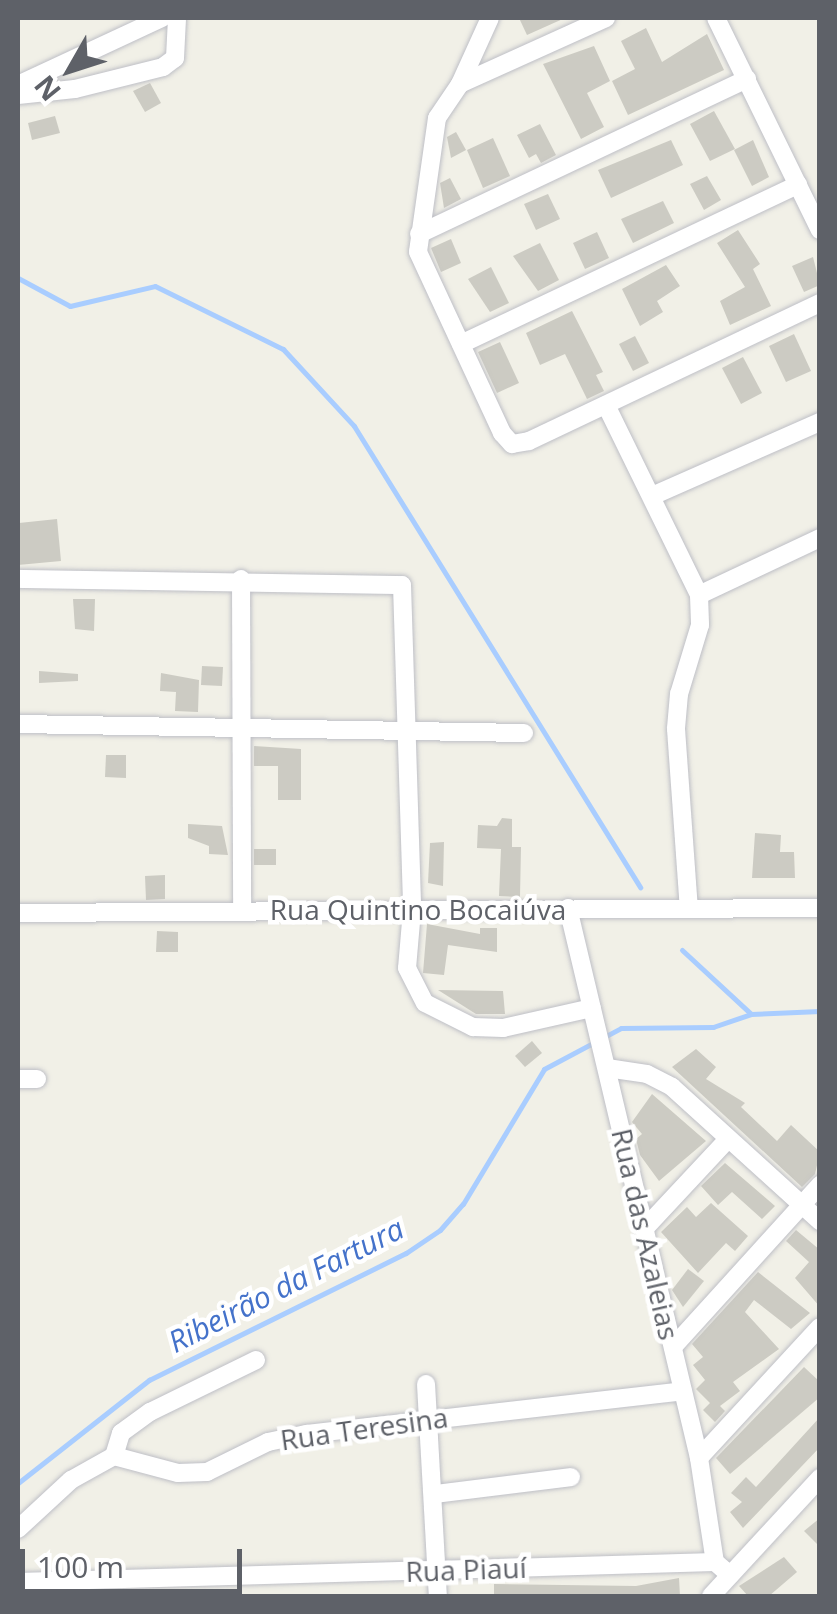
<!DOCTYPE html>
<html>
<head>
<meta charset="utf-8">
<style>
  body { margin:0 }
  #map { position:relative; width:837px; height:1614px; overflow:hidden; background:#f1f0e7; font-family:"Open Sans",sans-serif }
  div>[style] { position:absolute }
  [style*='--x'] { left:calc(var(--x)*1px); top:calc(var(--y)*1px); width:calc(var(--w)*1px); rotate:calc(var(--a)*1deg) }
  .stream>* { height:5px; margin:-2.5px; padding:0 2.5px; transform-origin:2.5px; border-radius:2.5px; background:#a9cdff }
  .building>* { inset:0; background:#cccbc3 }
  .roads { filter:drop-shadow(0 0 2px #bebfc6) drop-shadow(0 0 2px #bebfc6) }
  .minor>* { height:18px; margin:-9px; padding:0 9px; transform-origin:9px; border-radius:9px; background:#fff }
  span { translate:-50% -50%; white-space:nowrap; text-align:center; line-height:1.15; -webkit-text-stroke:9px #fff; paint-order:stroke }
  .street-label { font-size:28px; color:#5e6168 }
  .water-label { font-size:30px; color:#4472ca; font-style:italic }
  .frame { position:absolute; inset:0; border:20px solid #5e6168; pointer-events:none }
  .north { position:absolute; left:20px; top:20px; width:100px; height:100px; -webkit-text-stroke:8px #fff; paint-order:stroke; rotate:231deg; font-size:28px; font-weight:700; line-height:40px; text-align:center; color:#5e6168 }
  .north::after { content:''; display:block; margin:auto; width:35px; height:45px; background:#5e6168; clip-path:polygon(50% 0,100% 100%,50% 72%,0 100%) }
  .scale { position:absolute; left:20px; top:1549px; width:222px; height:45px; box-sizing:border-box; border:5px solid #5e6168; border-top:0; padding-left:12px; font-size:30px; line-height:35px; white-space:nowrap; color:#5e6168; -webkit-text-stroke:8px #fff; paint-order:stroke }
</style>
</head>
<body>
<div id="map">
  <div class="stream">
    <i style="--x:18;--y:278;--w:59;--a:28.3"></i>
    <i style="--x:70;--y:306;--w:87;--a:-13.2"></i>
    <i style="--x:155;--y:286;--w:143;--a:26.2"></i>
    <i style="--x:283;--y:349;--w:105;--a:47.3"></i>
    <i style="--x:354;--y:426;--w:543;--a:58.18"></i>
    <i style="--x:682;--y:950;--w:94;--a:42.8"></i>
    <i style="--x:18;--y:1483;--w:167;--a:-38.2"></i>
    <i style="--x:149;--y:1380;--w:287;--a:-26.3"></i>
    <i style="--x:406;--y:1253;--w:41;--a:-34.1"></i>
    <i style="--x:440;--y:1230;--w:35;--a:-49"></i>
    <i style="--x:463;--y:1204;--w:157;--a:-59"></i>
    <i style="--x:544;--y:1069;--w:87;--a:-28"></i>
    <i style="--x:621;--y:1028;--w:92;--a:-0.6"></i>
    <i style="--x:713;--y:1027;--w:40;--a:-18.9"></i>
    <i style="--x:751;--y:1014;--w:69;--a:-2.5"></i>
  </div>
  <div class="building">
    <i style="clip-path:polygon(519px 18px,565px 18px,527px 35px)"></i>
    <i style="clip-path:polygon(646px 28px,662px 62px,707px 34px,724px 70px,628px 115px,612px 81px,635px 69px,621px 41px)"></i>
    <i style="clip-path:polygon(594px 46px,610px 81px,587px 93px,604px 127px,581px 139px,543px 64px)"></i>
    <i style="clip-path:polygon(150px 83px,161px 103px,145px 112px,133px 91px)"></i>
    <i style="clip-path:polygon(714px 111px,735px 149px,710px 161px,690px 124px)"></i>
    <i style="clip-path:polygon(55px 116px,60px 133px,32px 140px,28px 123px)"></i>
    <i style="clip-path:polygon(540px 124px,556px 155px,541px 163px,536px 154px,529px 158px,517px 135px)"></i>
    <i style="clip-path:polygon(456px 132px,466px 150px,451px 158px,447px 137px)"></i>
    <i style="clip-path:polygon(493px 138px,510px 176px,483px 188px,467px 150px)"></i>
    <i style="clip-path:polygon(671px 140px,683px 165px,611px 198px,598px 170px)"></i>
    <i style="clip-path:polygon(753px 140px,769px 177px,752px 186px,734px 150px)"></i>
    <i style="clip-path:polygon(707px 176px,721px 200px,704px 210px,690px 184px)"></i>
    <i style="clip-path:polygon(450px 178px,461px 199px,444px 208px,440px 183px)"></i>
    <i style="clip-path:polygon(548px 194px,560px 219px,536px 230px,524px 204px)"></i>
    <i style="clip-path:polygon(663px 201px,674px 223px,633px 243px,621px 219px)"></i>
    <i style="clip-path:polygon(738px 230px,760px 264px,753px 269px,771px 306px,730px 325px,720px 301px,745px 287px,717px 243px)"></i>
    <i style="clip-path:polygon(597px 232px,609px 258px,585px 269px,573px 243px)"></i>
    <i style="clip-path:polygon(451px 239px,461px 263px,441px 272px,431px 248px)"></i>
    <i style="clip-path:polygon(540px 243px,559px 280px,538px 291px,513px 256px)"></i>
    <i style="clip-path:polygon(813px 257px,820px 285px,804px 292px,792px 266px)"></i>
    <i style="clip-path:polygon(666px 265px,680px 286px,657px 301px,663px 312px,640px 326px,622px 289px)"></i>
    <i style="clip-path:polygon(491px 267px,509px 303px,490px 312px,468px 279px)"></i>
    <i style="clip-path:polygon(572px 311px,603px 372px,596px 375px,604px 391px,587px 399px,565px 354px,540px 365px,526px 333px)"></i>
    <i style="clip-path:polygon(794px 334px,811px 371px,786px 382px,769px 346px)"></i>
    <i style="clip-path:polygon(635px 336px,649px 363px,633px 371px,619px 344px)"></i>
    <i style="clip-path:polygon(500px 342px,519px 383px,497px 393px,478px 352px)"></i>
    <i style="clip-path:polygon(743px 357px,762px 393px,741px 404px,722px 368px)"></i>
    <i style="clip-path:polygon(57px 519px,61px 561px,18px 565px,19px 523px)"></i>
    <i style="clip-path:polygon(73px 599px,95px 599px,94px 631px,75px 629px)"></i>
    <i style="clip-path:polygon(202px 666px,223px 667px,222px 686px,201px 685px)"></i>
    <i style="clip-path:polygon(39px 671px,78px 674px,78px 681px,39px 683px)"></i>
    <i style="clip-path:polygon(161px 673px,199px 680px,198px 712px,175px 711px,176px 692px,160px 691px)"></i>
    <i style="clip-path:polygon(254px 746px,301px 749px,301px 800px,278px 800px,278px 766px,254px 766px)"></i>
    <i style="clip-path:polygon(106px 755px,126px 755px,126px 778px,105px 777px)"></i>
    <i style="clip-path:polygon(502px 818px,512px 819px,512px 847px,521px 847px,520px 897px,499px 896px,501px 849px,477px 848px,478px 825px,497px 826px)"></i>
    <i style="clip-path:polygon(188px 824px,222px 826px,228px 855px,209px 854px,209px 846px,188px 838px)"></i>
    <i style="clip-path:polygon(755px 833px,781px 835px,780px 852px,794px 852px,795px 878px,752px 878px)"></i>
    <i style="clip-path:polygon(444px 842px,443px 886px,428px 883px,430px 843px)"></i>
    <i style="clip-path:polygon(254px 849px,276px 849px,276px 865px,254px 865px)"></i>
    <i style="clip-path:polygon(165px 875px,165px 899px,146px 900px,145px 876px)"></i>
    <i style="clip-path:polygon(427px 924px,480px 934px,480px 928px,497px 928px,497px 952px,448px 945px,444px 975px,423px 973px)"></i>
    <i style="clip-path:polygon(157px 931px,178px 932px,178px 952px,156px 952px)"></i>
    <i style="clip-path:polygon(438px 990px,503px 991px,505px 1014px,476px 1014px)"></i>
    <i style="clip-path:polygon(532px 1041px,542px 1053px,525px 1067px,515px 1056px)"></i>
    <i style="clip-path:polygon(696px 1049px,716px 1067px,706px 1079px,745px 1103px,741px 1107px,777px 1141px,791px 1125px,820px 1152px,815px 1174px,802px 1187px,672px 1067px)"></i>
    <i style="clip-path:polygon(652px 1094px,706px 1141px,659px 1181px,640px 1155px,636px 1139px,642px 1134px,632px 1122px)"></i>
    <i style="clip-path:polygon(725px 1163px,775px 1206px,762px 1219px,732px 1192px,718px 1205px,701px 1186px)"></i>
    <i style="clip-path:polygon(711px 1203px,748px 1236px,735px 1251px,726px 1243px,698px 1273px,661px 1232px,687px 1207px,696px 1217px)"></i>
    <i style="clip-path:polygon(796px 1230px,820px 1250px,820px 1307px,795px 1278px,809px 1262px,786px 1241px)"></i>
    <i style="clip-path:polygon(688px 1269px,704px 1281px,683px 1307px,672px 1290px)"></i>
    <i style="clip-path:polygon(758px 1272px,810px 1313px,791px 1329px,754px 1300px,745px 1312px,779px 1349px,733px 1382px,740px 1391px,720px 1406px,725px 1411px,715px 1422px,703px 1410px,710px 1403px,696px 1389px,705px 1380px,693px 1365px,703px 1357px,692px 1344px)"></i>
    <i style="clip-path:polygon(804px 1367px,820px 1382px,820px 1397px,730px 1474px,716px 1458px)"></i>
    <i style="clip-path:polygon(820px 1417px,820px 1447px,743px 1528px,730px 1512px,742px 1502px,731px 1493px,746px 1477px,756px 1487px)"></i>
    <i style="clip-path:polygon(820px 1518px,820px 1547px,804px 1531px)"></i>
    <i style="clip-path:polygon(784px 1557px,797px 1572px,769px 1596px,748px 1596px,739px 1586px)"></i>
    <i style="clip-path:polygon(679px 1578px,680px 1596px,494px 1596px,494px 1584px,636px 1586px)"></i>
  </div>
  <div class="roads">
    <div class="minor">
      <i style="--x:606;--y:18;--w:160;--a:155.7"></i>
      <i style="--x:460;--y:84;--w:41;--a:124.1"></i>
      <i style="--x:437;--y:118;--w:135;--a:98.1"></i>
      <i style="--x:418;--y:252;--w:200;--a:65.1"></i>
      <i style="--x:502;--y:433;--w:15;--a:48"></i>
      <i style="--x:512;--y:444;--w:17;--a:-10"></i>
      <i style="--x:529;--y:441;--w:322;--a:-25.4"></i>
      <i style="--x:716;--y:18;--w:236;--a:63.9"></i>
      <i style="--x:460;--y:84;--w:72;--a:-65.6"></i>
      <i style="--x:18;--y:85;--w:159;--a:-25"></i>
      <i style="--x:18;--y:95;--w:57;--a:-6"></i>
      <i style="--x:75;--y:89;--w:91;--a:-14"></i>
      <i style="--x:163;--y:67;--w:15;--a:-37"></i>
      <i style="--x:175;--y:58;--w:40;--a:-87.1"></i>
      <i style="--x:419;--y:234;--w:363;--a:-25.3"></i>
      <i style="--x:461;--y:344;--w:373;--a:-25.3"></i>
      <i style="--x:606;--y:405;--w:212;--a:63.9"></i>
      <i style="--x:699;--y:595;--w:30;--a:88"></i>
      <i style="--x:700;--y:625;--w:72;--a:106.9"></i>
      <i style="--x:679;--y:694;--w:35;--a:95"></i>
      <i style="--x:676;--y:729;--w:180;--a:85.9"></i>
      <i style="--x:652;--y:496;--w:184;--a:-23.8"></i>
      <i style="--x:18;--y:579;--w:384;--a:0.9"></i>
      <i style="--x:402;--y:585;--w:325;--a:88.2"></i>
      <i style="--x:412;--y:910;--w:58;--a:94.9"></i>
      <i style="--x:407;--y:968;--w:39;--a:63"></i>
      <i style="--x:425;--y:1003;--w:54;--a:26.6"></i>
      <i style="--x:473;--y:1027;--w:30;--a:2"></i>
      <i style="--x:503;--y:1028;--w:91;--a:-12.7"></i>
      <i style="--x:241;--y:579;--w:330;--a:89.8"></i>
      <i style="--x:699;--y:595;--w:134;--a:-25.2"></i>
      <i style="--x:18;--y:724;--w:506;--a:1.02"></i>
      <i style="--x:568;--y:908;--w:565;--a:76.6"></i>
      <i style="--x:699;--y:1458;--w:105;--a:81.3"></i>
      <i style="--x:18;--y:913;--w:802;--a:-0.36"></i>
      <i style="--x:607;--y:1068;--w:40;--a:8.5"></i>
      <i style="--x:647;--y:1074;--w:28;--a:27"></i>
      <i style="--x:672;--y:1087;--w:200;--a:42.2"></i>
      <i style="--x:18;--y:1079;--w:19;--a:0"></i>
      <i style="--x:645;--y:1228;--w:122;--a:-47"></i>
      <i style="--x:673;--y:1347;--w:219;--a:-47.8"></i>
      <i style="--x:426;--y:1384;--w:212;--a:86.8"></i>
      <i style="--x:114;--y:1456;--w:24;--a:-73"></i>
      <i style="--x:121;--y:1433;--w:36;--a:-36"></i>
      <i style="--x:150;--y:1412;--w:118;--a:-26.1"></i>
      <i style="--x:699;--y:1458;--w:178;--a:-47.3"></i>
      <i style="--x:435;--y:1494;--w:137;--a:-7.1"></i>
      <i style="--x:18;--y:1529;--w:72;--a:-42.8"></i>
      <i style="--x:71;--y:1480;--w:49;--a:-29.2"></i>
      <i style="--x:114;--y:1456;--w:66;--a:14.9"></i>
      <i style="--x:178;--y:1473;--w:29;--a:-2"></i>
      <i style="--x:207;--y:1472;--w:68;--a:-26.2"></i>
      <i style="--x:268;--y:1442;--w:40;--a:-12"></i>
      <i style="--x:307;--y:1434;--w:378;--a:-6.5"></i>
      <i style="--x:18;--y:1582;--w:697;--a:-1.64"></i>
      <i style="--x:715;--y:1562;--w:20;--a:41"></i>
      <i style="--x:711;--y:1596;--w:161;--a:-47.3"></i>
    </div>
  </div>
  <div class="street-label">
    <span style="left:418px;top:909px">Rua Quintino Bocaiúva</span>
    <span style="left:646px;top:1234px;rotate:77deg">Rua das Azaleias</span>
    <span style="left:364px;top:1428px;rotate:-8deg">Rua Teresina</span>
    <span style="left:466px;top:1569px;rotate:-2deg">Rua Piauí</span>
  </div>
  <div class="water-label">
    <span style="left:286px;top:1285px;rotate:-27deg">Ribeirão da Fartura</span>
  </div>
  <div class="frame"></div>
  <div class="north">N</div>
  <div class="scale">100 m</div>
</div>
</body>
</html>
